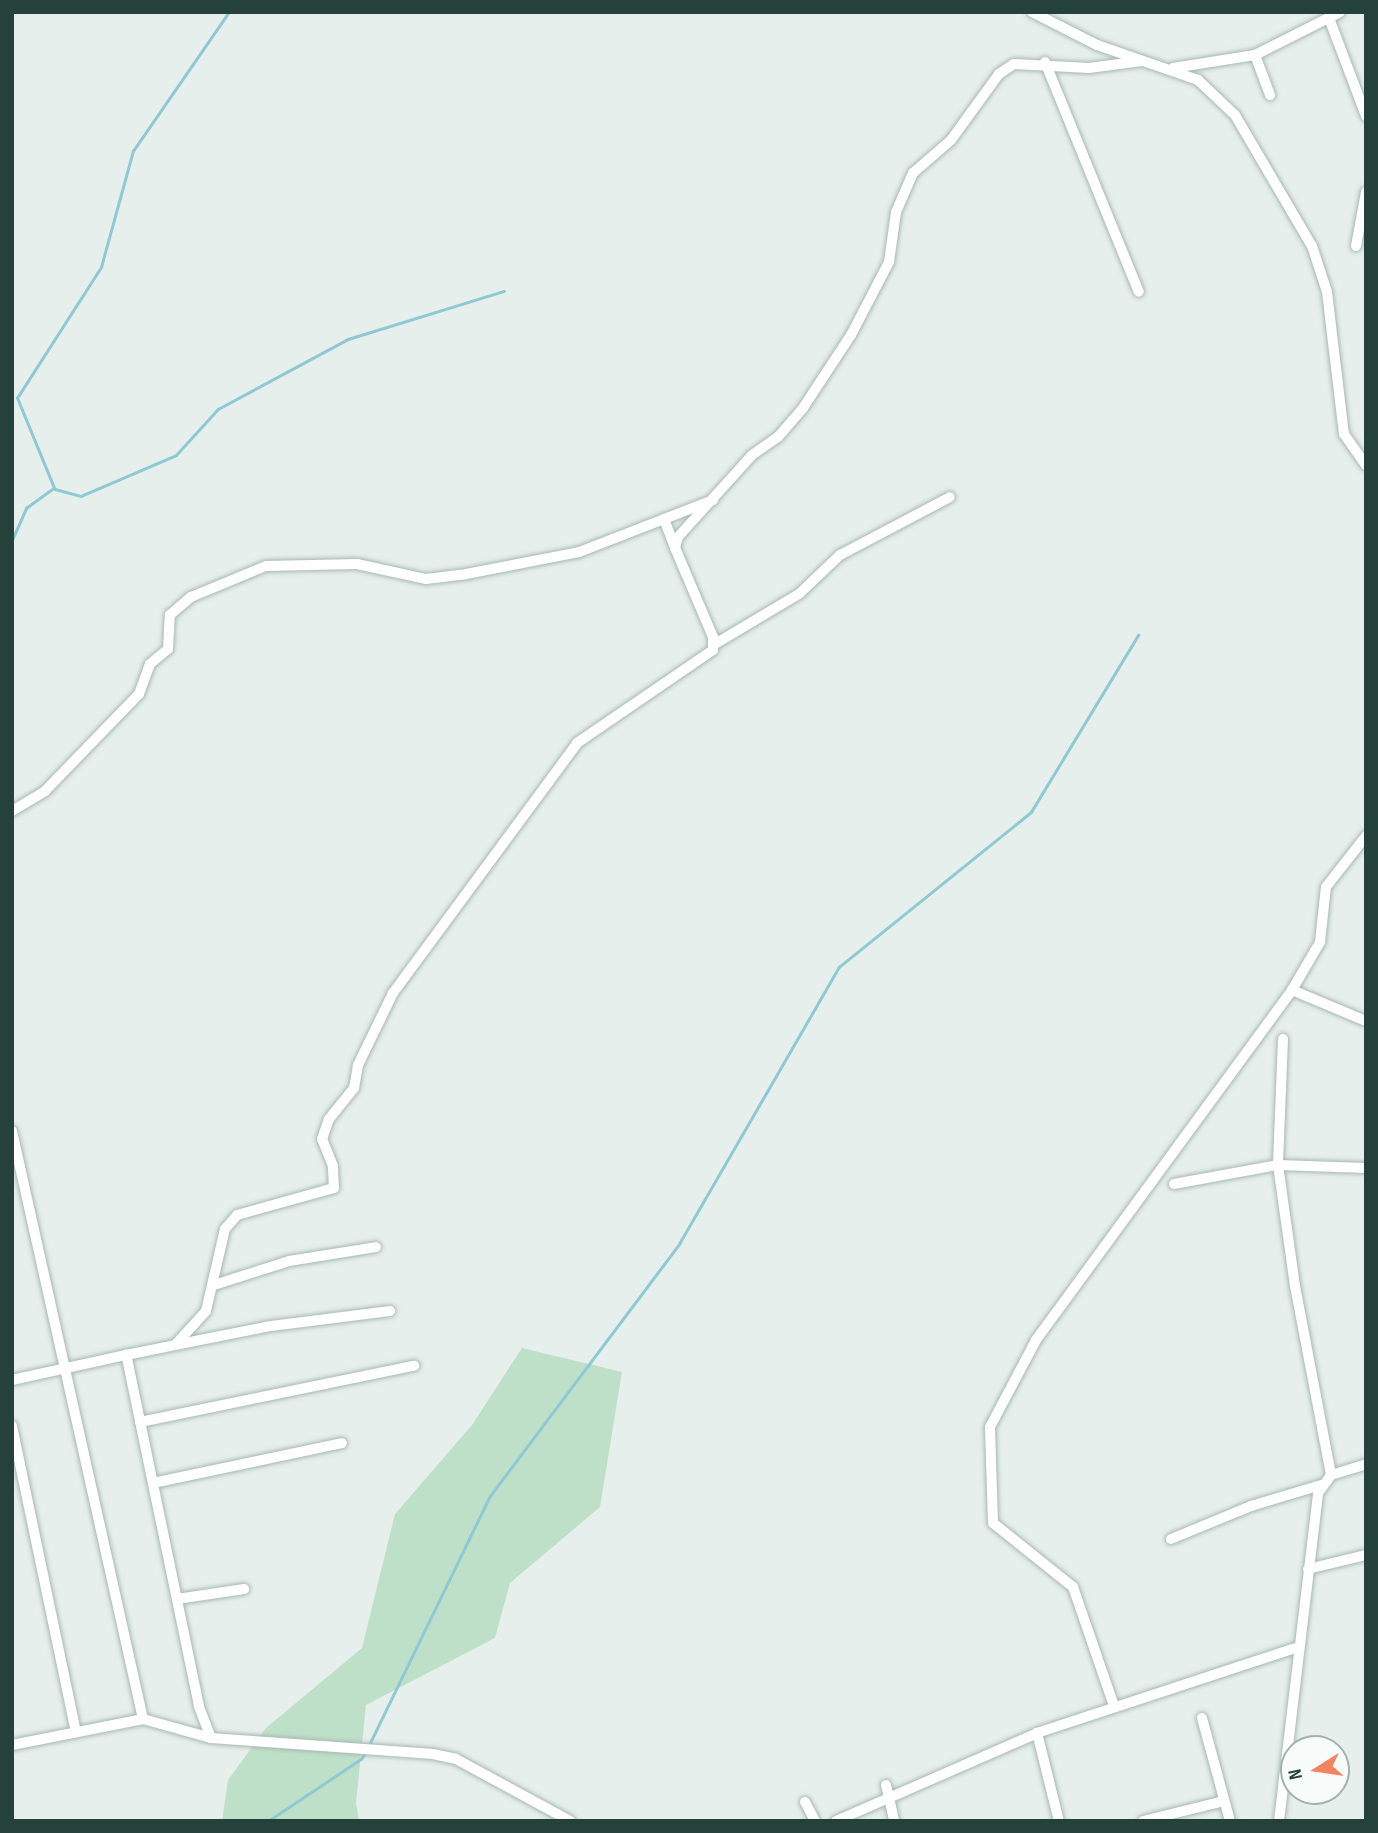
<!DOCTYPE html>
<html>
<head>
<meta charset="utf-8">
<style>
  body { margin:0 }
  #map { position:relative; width:1378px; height:1833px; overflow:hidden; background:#e6efeb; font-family:"Sofia Sans Condensed",sans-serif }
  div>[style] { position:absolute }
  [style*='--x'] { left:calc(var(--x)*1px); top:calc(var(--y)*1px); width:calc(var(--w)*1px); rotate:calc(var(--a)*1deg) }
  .green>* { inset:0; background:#bfe0c8 }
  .stream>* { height:2.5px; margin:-1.25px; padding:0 1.25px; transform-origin:1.25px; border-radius:1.25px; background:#8ec9d4 }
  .roads { filter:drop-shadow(0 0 2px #a8b8b2) drop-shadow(0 0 2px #a8b8b2) }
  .minor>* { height:10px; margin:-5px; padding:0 5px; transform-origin:5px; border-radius:5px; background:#fff }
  span { translate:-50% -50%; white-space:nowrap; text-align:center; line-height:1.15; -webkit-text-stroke:6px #f7fbf9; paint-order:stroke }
  .frame { position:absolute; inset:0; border:14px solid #24423a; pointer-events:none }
  .north { position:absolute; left:1280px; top:1735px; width:70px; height:70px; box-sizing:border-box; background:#f7fbf9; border:2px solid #a3b1ad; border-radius:50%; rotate:258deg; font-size:19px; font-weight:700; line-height:28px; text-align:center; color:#24423a }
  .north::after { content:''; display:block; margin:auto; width:24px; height:32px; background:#f4845f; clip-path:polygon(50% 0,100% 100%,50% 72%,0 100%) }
</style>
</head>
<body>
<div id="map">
  <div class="green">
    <i style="clip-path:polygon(522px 1348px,622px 1372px,600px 1507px,510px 1583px,495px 1638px,366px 1705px,356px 1803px,359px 1821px,222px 1821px,228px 1780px,266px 1728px,362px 1648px,395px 1514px,472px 1425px)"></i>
  </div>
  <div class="stream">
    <i style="--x:55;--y:489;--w:27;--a:15"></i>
    <i style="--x:81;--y:496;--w:103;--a:-23.3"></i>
    <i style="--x:176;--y:455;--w:62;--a:-47.6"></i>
    <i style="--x:218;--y:409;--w:148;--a:-28.3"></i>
    <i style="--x:348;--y:339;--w:163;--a:-17.1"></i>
    <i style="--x:12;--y:540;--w:35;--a:-66"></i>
    <i style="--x:26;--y:508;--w:34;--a:-36"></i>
    <i style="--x:54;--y:488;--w:97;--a:-112.3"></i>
    <i style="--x:17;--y:398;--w:156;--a:-57.3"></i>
    <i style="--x:101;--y:267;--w:120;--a:-74.6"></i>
    <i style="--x:133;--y:151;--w:169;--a:-55.4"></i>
    <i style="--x:368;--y:1747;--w:279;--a:-64.1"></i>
    <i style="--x:490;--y:1496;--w:315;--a:-53.1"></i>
    <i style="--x:679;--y:1244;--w:320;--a:-60"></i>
    <i style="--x:839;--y:967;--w:247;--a:-38.9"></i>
    <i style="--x:1031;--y:812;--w:207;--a:-58.8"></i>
    <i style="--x:268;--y:1821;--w:112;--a:-33.7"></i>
    <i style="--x:361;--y:1759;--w:7;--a:-56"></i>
  </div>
  <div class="roads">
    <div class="minor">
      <i style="--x:1032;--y:12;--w:73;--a:26.9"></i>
      <i style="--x:1097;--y:45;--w:107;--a:19.1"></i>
      <i style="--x:1198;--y:80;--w:51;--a:43.4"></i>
      <i style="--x:1235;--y:115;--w:152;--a:59.6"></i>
      <i style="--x:1312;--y:246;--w:48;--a:71.9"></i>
      <i style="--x:1327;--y:292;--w:143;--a:83.2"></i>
      <i style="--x:1344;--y:434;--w:38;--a:55"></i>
      <i style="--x:1329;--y:18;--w:105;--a:69.3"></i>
      <i style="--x:1255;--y:55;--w:43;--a:69.4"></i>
      <i style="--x:1045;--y:62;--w:248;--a:67.8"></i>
      <i style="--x:1173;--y:68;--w:83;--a:-9"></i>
      <i style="--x:1255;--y:55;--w:95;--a:-26.8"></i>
      <i style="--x:1356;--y:246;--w:55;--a:-79.5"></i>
      <i style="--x:664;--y:519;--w:31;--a:69"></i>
      <i style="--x:715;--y:644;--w:98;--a:-30.8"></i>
      <i style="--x:799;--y:594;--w:57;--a:-43.6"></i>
      <i style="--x:840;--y:555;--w:124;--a:-27.8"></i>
      <i style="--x:12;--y:811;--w:39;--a:-31"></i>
      <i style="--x:45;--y:791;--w:135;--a:-45.9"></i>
      <i style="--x:139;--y:694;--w:32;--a:-70"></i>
      <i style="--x:150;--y:664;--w:23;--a:-40"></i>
      <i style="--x:168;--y:649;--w:34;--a:-87"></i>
      <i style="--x:170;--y:615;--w:28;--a:-41"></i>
      <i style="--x:191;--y:597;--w:81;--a:-22.5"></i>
      <i style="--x:266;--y:566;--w:91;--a:-1.3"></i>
      <i style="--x:357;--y:564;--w:71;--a:12.3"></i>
      <i style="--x:426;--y:579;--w:35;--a:-7"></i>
      <i style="--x:461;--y:575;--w:120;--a:-11"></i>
      <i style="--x:579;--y:552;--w:144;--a:-21.2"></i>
      <i style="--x:1292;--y:990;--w:80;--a:22.7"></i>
      <i style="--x:1283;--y:1039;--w:126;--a:92.3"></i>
      <i style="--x:1278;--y:1165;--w:122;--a:82"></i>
      <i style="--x:1295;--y:1286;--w:192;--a:79.2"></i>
      <i style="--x:12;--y:1131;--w:602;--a:77.44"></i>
      <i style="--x:1174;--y:1184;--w:106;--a:-10.4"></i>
      <i style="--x:1278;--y:1165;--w:88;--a:2"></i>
      <i style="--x:214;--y:1285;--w:79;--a:-17.7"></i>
      <i style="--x:289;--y:1261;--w:88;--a:-9.1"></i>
      <i style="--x:175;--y:1345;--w:98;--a:-11.2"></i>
      <i style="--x:271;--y:1326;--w:120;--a:-7.2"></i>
      <i style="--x:12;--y:1380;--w:117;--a:-12.4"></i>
      <i style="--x:140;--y:1422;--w:280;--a:-11.6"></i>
      <i style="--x:12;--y:1426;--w:313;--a:78.2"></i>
      <i style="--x:153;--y:1483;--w:193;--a:-11.9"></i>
      <i style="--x:1171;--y:1539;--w:87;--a:-22.4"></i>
      <i style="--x:1251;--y:1506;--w:73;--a:-16.7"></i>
      <i style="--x:1308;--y:1569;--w:60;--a:-13.6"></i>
      <i style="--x:177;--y:1599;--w:68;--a:-8.5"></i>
      <i style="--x:1114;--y:1706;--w:126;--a:-109"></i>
      <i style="--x:1073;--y:1587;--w:102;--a:-141.3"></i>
      <i style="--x:993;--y:1523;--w:96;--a:-91.8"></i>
      <i style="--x:990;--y:1427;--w:98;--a:-62.1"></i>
      <i style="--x:1036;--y:1340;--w:434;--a:-53.8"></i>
      <i style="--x:1292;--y:990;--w:56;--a:-59.7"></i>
      <i style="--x:1320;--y:942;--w:55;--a:-83.8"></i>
      <i style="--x:1326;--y:887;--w:65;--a:-51.9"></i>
      <i style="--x:1202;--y:1718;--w:107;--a:74.8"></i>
      <i style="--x:1037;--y:1733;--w:91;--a:76"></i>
      <i style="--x:211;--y:1738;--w:34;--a:-111"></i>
      <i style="--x:199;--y:1706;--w:359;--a:-101.7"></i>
      <i style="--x:126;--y:1355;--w:50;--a:-11.5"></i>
      <i style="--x:175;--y:1345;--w:46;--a:-47.6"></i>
      <i style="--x:206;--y:1311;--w:84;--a:-77"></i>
      <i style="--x:225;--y:1229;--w:18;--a:-49"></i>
      <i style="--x:237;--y:1215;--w:101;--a:-15.6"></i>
      <i style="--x:334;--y:1188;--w:22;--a:-93"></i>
      <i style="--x:333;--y:1166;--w:29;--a:-112"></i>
      <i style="--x:322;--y:1139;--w:21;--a:-71"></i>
      <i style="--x:329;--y:1119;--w:40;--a:-51"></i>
      <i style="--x:354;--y:1088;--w:23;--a:-80"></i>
      <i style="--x:358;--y:1065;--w:80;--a:-64.1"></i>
      <i style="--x:393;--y:993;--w:310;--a:-53.6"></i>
      <i style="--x:577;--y:743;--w:165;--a:-34.4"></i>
      <i style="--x:713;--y:650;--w:13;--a:-90"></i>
      <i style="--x:713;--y:637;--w:97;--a:-113.1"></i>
      <i style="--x:675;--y:548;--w:11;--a:-75"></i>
      <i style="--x:678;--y:537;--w:110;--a:-47.9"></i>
      <i style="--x:752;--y:455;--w:32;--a:-35"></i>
      <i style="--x:778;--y:437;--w:38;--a:-49"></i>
      <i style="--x:803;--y:408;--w:87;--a:-56.7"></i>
      <i style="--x:851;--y:335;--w:82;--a:-62.5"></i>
      <i style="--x:889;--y:262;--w:50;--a:-82"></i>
      <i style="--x:896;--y:212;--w:43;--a:-66.4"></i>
      <i style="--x:913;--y:173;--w:50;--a:-41"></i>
      <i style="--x:951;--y:140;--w:82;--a:-54"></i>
      <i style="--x:999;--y:74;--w:18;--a:-34"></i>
      <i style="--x:1014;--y:64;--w:75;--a:3.1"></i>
      <i style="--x:1089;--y:68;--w:53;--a:-7.5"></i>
      <i style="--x:12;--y:1745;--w:134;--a:-11.2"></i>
      <i style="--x:143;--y:1719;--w:71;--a:15.6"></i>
      <i style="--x:211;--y:1738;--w:223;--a:4.1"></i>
      <i style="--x:433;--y:1754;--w:24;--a:12"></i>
      <i style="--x:456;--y:1759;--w:130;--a:28.5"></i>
      <i style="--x:886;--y:1785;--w:37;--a:77"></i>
      <i style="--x:805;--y:1802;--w:21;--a:62"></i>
      <i style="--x:836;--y:1821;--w:219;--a:-23.6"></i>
      <i style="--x:1037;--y:1733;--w:275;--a:-18.2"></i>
      <i style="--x:1143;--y:1821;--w:83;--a:-13.9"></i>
      <i style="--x:1279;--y:1821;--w:330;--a:-83.2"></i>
      <i style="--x:1318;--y:1493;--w:22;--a:-54"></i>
      <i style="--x:1331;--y:1475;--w:37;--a:-17"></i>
    </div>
  </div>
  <div class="frame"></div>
  <div class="north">N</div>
</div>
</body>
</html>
